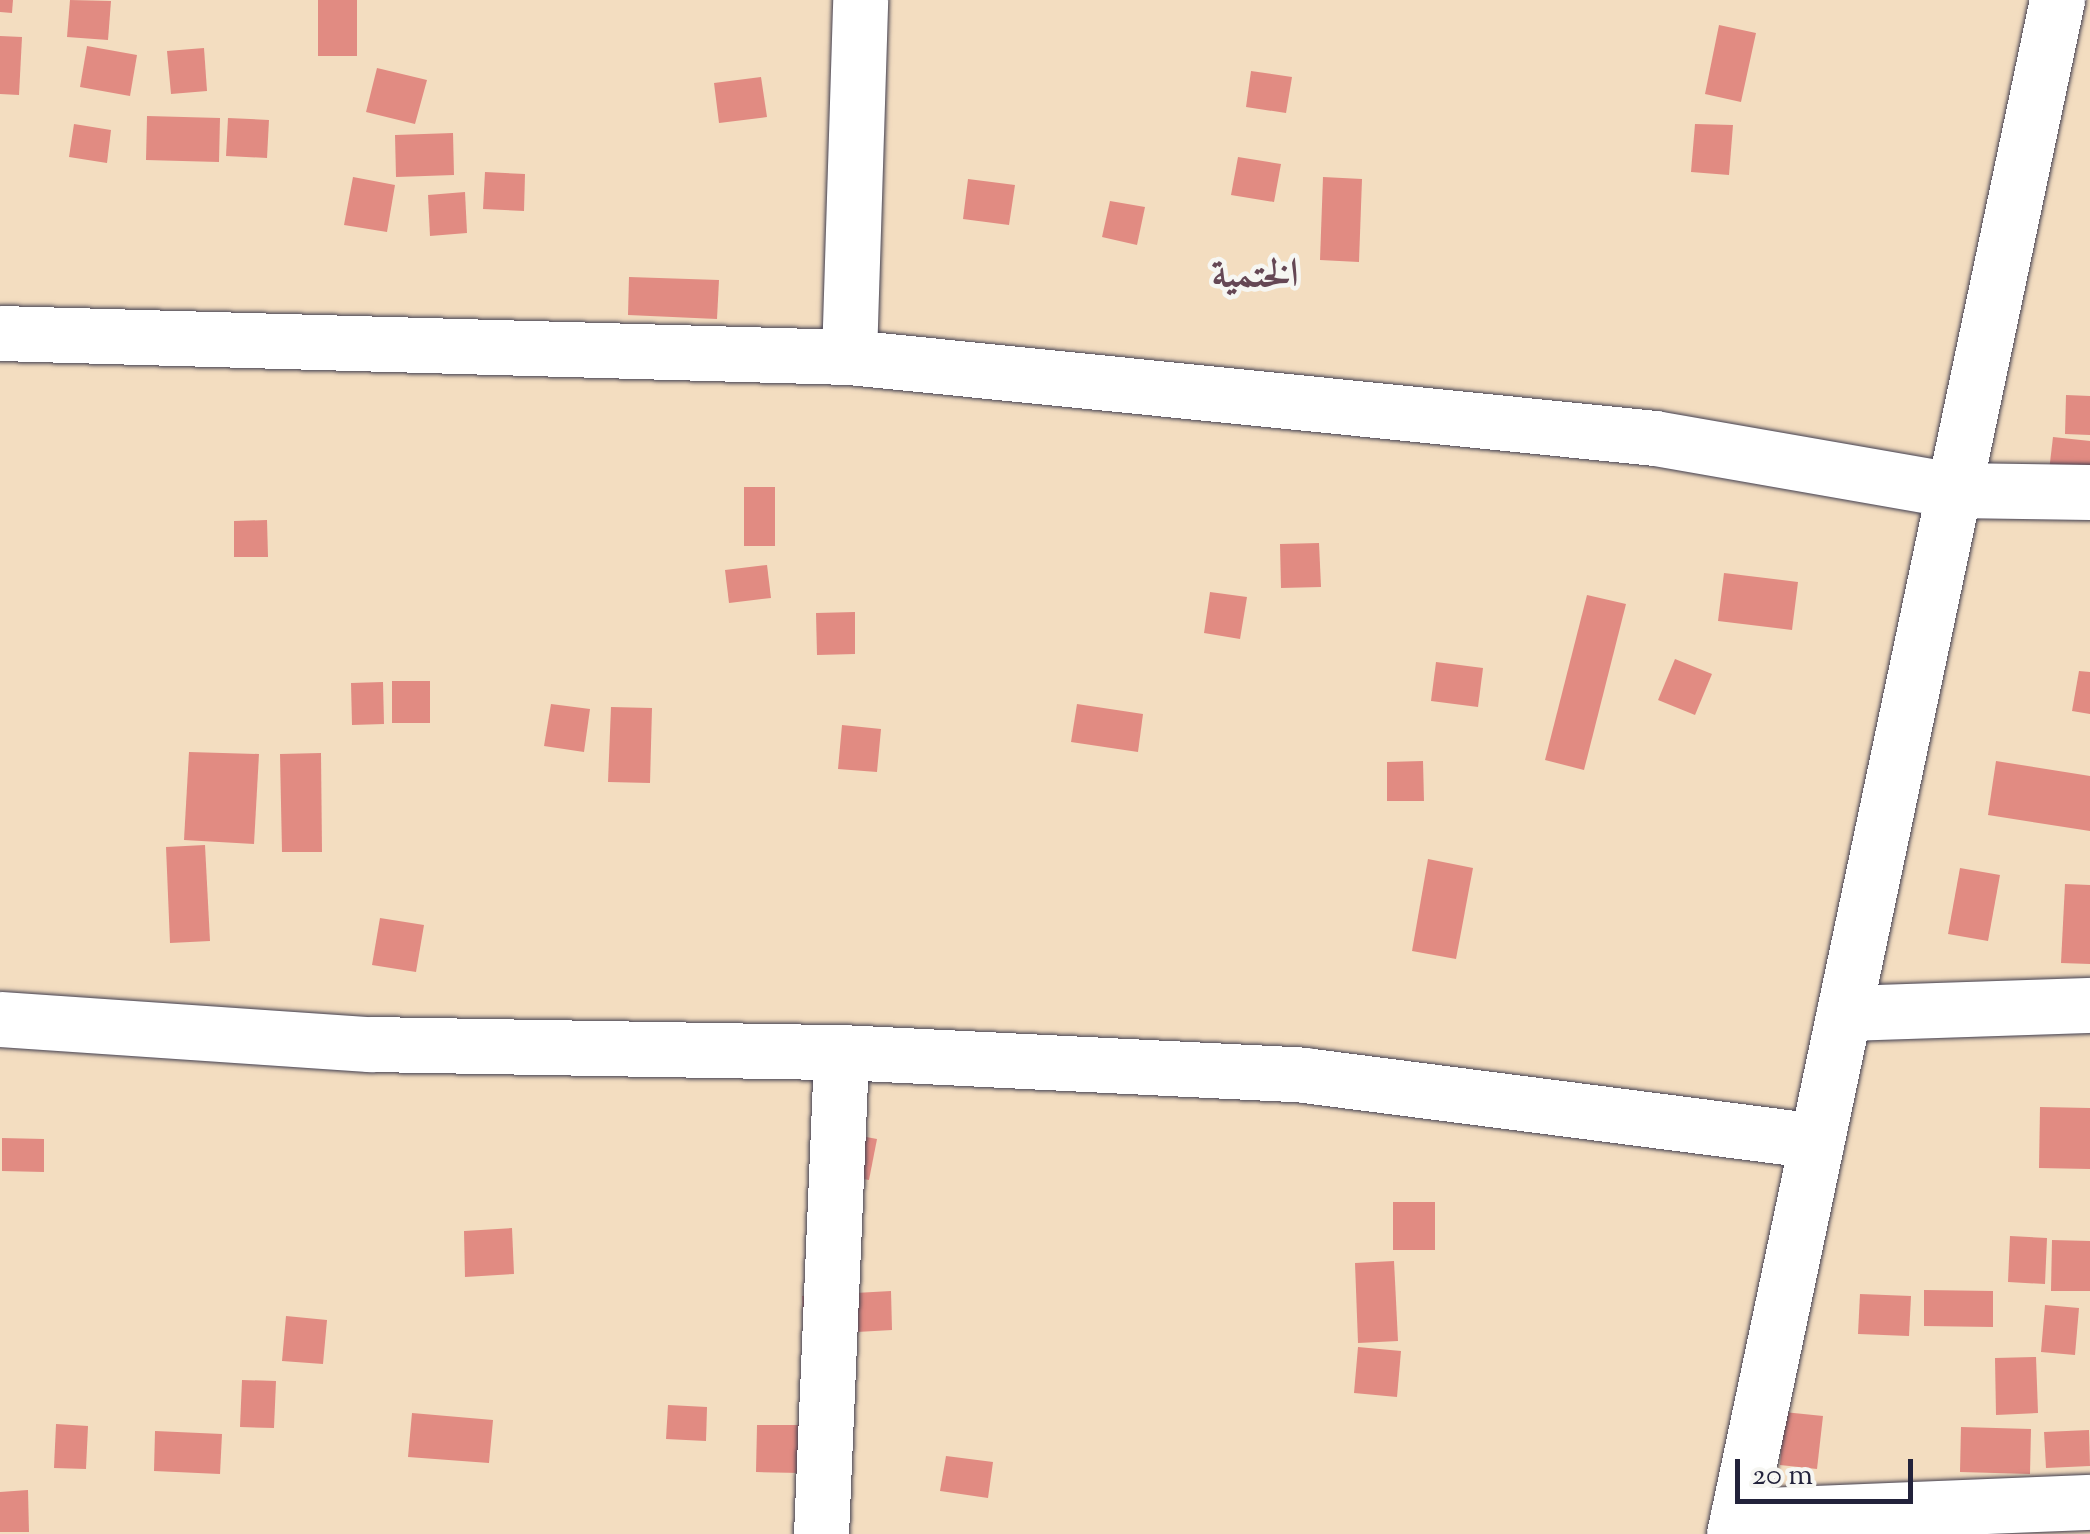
<!DOCTYPE html>
<html>
<head>
<meta charset="utf-8">
<style>
  body { margin:0 }
  #map { position:relative; width:2090px; height:1534px; overflow:hidden; background:#f3ddc0; font-family:"Sorts Mill Goudy",Amiri,serif }
  div>[style] { position:absolute }
  [style*='--x'] { left:calc(var(--x)*1px); top:calc(var(--y)*1px); width:calc(var(--w)*1px); rotate:calc(var(--a)*1deg) }
  .building>* { inset:0; background:#e18b82 }
  .roads { filter:drop-shadow(0 0 2px #413e4f) drop-shadow(0 0 2px #413e4f) }
  .minor>* { height:55px; margin:-27.5px; padding:0 27.5px; transform-origin:27.5px; border-radius:27.5px; background:#fff }
  span { translate:-50% -50%; white-space:nowrap; text-align:center; line-height:1.15; -webkit-text-stroke:9px #f6f6f2; paint-order:stroke }
  .quarter-label { font-size:40px; color:#654754; font-weight:700 }
  .scale { position:absolute; left:1735px; top:1459px; width:178px; height:45px; box-sizing:border-box; border:5px solid #22223b; border-top:0; padding-left:12px; font-size:30px; line-height:35px; white-space:nowrap; color:#22223b; -webkit-text-stroke:8px #f6f6f2; paint-order:stroke }
</style>
</head>
<body>
<div id="map">
  <div class="building">
    <i style="clip-path:polygon(0 0,13px 0,12px 13px,0 12px)"></i>
    <i style="clip-path:polygon(70px 0,111px 1px,108px 40px,67px 37px)"></i>
    <i style="clip-path:polygon(318px 0,357px 0,357px 56px,318px 56px)"></i>
    <i style="clip-path:polygon(1719px 25px,1756px 33px,1741px 102px,1705px 94px)"></i>
    <i style="clip-path:polygon(0 36px,22px 37px,19px 95px,0 94px)"></i>
    <i style="clip-path:polygon(87px 46px,137px 55px,130px 96px,80px 87px)"></i>
    <i style="clip-path:polygon(204px 48px,207px 91px,171px 94px,167px 51px)"></i>
    <i style="clip-path:polygon(377px 68px,427px 80px,415px 124px,366px 112px)"></i>
    <i style="clip-path:polygon(1251px 71px,1292px 77px,1286px 113px,1246px 107px)"></i>
    <i style="clip-path:polygon(761px 77px,767px 117px,719px 123px,714px 83px)"></i>
    <i style="clip-path:polygon(147px 116px,220px 118px,219px 162px,146px 160px)"></i>
    <i style="clip-path:polygon(228px 118px,269px 120px,267px 158px,226px 156px)"></i>
    <i style="clip-path:polygon(74px 124px,111px 130px,107px 163px,69px 157px)"></i>
    <i style="clip-path:polygon(1695px 124px,1733px 125px,1729px 175px,1691px 172px)"></i>
    <i style="clip-path:polygon(453px 133px,454px 175px,396px 177px,395px 135px)"></i>
    <i style="clip-path:polygon(1238px 157px,1281px 164px,1274px 202px,1231px 195px)"></i>
    <i style="clip-path:polygon(485px 172px,525px 174px,524px 211px,483px 209px)"></i>
    <i style="clip-path:polygon(353px 177px,395px 185px,387px 232px,344px 225px)"></i>
    <i style="clip-path:polygon(1323px 177px,1362px 179px,1359px 262px,1320px 260px)"></i>
    <i style="clip-path:polygon(968px 179px,1015px 185px,1009px 225px,963px 219px)"></i>
    <i style="clip-path:polygon(465px 192px,467px 233px,430px 236px,428px 195px)"></i>
    <i style="clip-path:polygon(1110px 201px,1145px 207px,1137px 245px,1102px 237px)"></i>
    <i style="clip-path:polygon(629px 277px,719px 280px,717px 319px,628px 315px)"></i>
    <i style="clip-path:polygon(2066px 395px,2090px 396px,2090px 435px,2065px 434px)"></i>
    <i style="clip-path:polygon(2053px 437px,2090px 441px,2090px 476px,2049px 471px)"></i>
    <i style="clip-path:polygon(744px 487px,775px 487px,775px 546px,744px 546px)"></i>
    <i style="clip-path:polygon(267px 520px,268px 557px,234px 557px,234px 521px)"></i>
    <i style="clip-path:polygon(1319px 543px,1321px 587px,1281px 588px,1280px 544px)"></i>
    <i style="clip-path:polygon(767px 565px,771px 598px,729px 603px,725px 570px)"></i>
    <i style="clip-path:polygon(1724px 573px,1798px 582px,1792px 630px,1718px 621px)"></i>
    <i style="clip-path:polygon(1210px 592px,1247px 597px,1240px 639px,1204px 633px)"></i>
    <i style="clip-path:polygon(1587px 595px,1626px 604px,1584px 770px,1545px 760px)"></i>
    <i style="clip-path:polygon(855px 612px,855px 654px,817px 655px,816px 613px)"></i>
    <i style="clip-path:polygon(1675px 659px,1712px 674px,1695px 715px,1658px 700px)"></i>
    <i style="clip-path:polygon(1436px 662px,1483px 668px,1478px 707px,1431px 701px)"></i>
    <i style="clip-path:polygon(2079px 671px,2090px 672px,2090px 714px,2072px 711px)"></i>
    <i style="clip-path:polygon(392px 681px,430px 681px,430px 723px,392px 723px)"></i>
    <i style="clip-path:polygon(383px 682px,384px 724px,352px 725px,351px 683px)"></i>
    <i style="clip-path:polygon(551px 704px,590px 709px,584px 752px,544px 746px)"></i>
    <i style="clip-path:polygon(1077px 704px,1143px 714px,1138px 752px,1071px 742px)"></i>
    <i style="clip-path:polygon(611px 707px,652px 708px,650px 783px,608px 782px)"></i>
    <i style="clip-path:polygon(842px 725px,881px 729px,877px 772px,838px 769px)"></i>
    <i style="clip-path:polygon(189px 752px,259px 754px,254px 844px,184px 840px)"></i>
    <i style="clip-path:polygon(321px 753px,322px 852px,282px 852px,280px 754px)"></i>
    <i style="clip-path:polygon(1423px 761px,1424px 801px,1387px 801px,1387px 762px)"></i>
    <i style="clip-path:polygon(1996px 761px,2090px 776px,2090px 831px,1988px 815px)"></i>
    <i style="clip-path:polygon(205px 845px,210px 941px,170px 943px,166px 847px)"></i>
    <i style="clip-path:polygon(1428px 859px,1473px 868px,1456px 959px,1412px 951px)"></i>
    <i style="clip-path:polygon(1960px 868px,2000px 875px,1988px 941px,1948px 934px)"></i>
    <i style="clip-path:polygon(2065px 884px,2090px 885px,2090px 964px,2061px 963px)"></i>
    <i style="clip-path:polygon(380px 918px,424px 925px,416px 972px,372px 965px)"></i>
    <i style="clip-path:polygon(2040px 1107px,2090px 1108px,2090px 1169px,2039px 1168px)"></i>
    <i style="clip-path:polygon(834px 1131px,877px 1139px,869px 1180px,826px 1172px)"></i>
    <i style="clip-path:polygon(2px 1138px,44px 1139px,44px 1172px,2px 1171px)"></i>
    <i style="clip-path:polygon(1393px 1202px,1435px 1202px,1435px 1250px,1393px 1250px)"></i>
    <i style="clip-path:polygon(512px 1228px,514px 1274px,465px 1277px,464px 1231px)"></i>
    <i style="clip-path:polygon(2010px 1236px,2047px 1238px,2045px 1284px,2008px 1282px)"></i>
    <i style="clip-path:polygon(2052px 1240px,2090px 1241px,2090px 1291px,2051px 1291px)"></i>
    <i style="clip-path:polygon(1394px 1261px,1398px 1341px,1358px 1343px,1355px 1263px)"></i>
    <i style="clip-path:polygon(1924px 1290px,1993px 1291px,1993px 1327px,1924px 1326px)"></i>
    <i style="clip-path:polygon(891px 1291px,892px 1330px,804px 1335px,802px 1296px)"></i>
    <i style="clip-path:polygon(1860px 1294px,1911px 1296px,1909px 1336px,1858px 1334px)"></i>
    <i style="clip-path:polygon(2045px 1305px,2079px 1308px,2075px 1355px,2041px 1352px)"></i>
    <i style="clip-path:polygon(286px 1316px,327px 1320px,323px 1364px,282px 1361px)"></i>
    <i style="clip-path:polygon(1358px 1347px,1401px 1351px,1397px 1397px,1354px 1393px)"></i>
    <i style="clip-path:polygon(2036px 1357px,2038px 1413px,1996px 1415px,1995px 1358px)"></i>
    <i style="clip-path:polygon(242px 1380px,276px 1381px,274px 1428px,240px 1427px)"></i>
    <i style="clip-path:polygon(668px 1405px,707px 1407px,706px 1441px,666px 1439px)"></i>
    <i style="clip-path:polygon(1784px 1412px,1823px 1416px,1817px 1469px,1780px 1465px)"></i>
    <i style="clip-path:polygon(412px 1413px,493px 1420px,489px 1463px,408px 1457px)"></i>
    <i style="clip-path:polygon(56px 1424px,88px 1426px,86px 1469px,54px 1468px)"></i>
    <i style="clip-path:polygon(757px 1425px,801px 1425px,800px 1473px,756px 1472px)"></i>
    <i style="clip-path:polygon(1961px 1427px,2031px 1429px,2030px 1474px,1960px 1472px)"></i>
    <i style="clip-path:polygon(2089px 1430px,2090px 1466px,2046px 1468px,2044px 1432px)"></i>
    <i style="clip-path:polygon(155px 1431px,222px 1434px,220px 1474px,154px 1471px)"></i>
    <i style="clip-path:polygon(946px 1456px,993px 1462px,988px 1498px,940px 1491px)"></i>
    <i style="clip-path:polygon(28px 1490px,29px 1532px,0 1532px,0 1492px)"></i>
  </div>
  <div class="roads">
    <div class="minor">
      <i style="--x:0;--y:333;--w:849;--a:1.62"></i>
      <i style="--x:849;--y:357;--w:810;--a:5.74"></i>
      <i style="--x:1655;--y:438;--w:303;--a:9.9"></i>
      <i style="--x:1954;--y:490;--w:136;--a:0.8"></i>
      <i style="--x:849;--y:357;--w:357;--a:-88.2"></i>
      <i style="--x:1844;--y:1013;--w:246;--a:-1.9"></i>
      <i style="--x:0;--y:1019;--w:371;--a:3.9"></i>
      <i style="--x:370;--y:1044;--w:471;--a:1"></i>
      <i style="--x:841;--y:1052;--w:464;--a:2.8"></i>
      <i style="--x:1304;--y:1075;--w:517;--a:7.33"></i>
      <i style="--x:1738;--y:1516;--w:352;--a:-2.3"></i>
      <i style="--x:821;--y:1534;--w:482;--a:-87.6"></i>
      <i style="--x:1734;--y:1534;--w:1568;--a:-78.11"></i>
    </div>
  </div>
  <div class="quarter-label">
    <span style="left:1255px;top:277px">الختمية</span>
  </div>
  <div class="scale">20 m</div>
</div>
</body>
</html>
